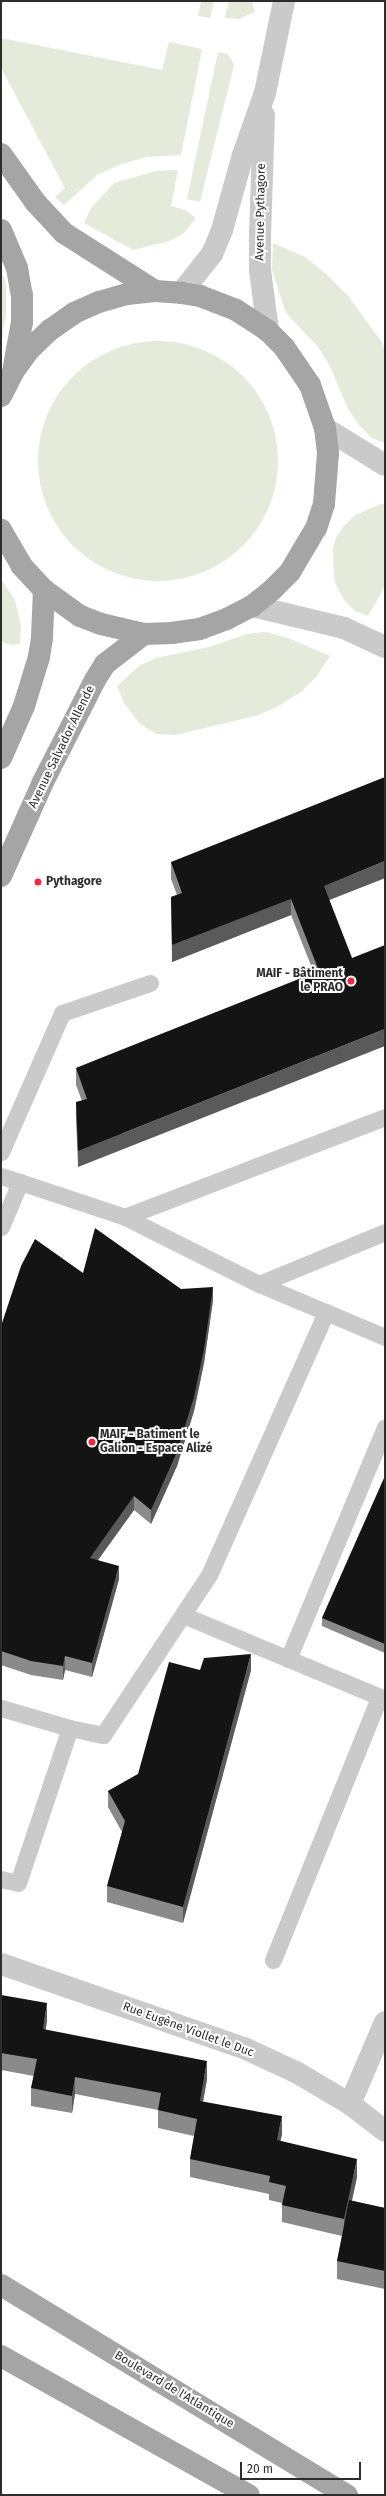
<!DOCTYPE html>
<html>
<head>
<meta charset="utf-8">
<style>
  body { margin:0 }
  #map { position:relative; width:386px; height:2496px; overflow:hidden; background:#fff; font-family:"Fira Sans",sans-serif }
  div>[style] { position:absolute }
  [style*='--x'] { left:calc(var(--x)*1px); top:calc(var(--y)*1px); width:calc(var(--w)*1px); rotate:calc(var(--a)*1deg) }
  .green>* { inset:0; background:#e4ebda }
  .round { border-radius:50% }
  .lane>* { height:17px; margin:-8.5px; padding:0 8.5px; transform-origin:8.5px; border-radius:8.5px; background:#cacaca }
  .street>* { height:22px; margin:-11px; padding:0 11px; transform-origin:11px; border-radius:11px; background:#cacaca }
  .primary>* { height:22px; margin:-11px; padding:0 11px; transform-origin:11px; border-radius:11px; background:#a5a5a5 }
  .wall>* { inset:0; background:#8a8a8a }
  .shaded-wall>* { inset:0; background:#5a5a5a }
  .building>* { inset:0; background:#141414 }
  .dots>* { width:11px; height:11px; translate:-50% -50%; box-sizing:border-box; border:2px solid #fff; border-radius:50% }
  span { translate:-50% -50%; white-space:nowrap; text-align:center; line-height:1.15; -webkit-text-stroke:4px #fff; paint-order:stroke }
  .street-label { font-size:12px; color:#2d2d2d }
  .poi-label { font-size:12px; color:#2d2d2d; font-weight:700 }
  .left { translate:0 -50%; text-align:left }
  .right { translate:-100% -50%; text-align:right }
  .frame { position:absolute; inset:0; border:2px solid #2d2d2d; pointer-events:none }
  .scale { position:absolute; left:240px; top:2462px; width:121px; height:18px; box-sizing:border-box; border:2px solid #2d2d2d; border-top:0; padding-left:5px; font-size:12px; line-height:14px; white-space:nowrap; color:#2d2d2d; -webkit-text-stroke:3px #fff; paint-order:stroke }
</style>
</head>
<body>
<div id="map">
  <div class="green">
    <i style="clip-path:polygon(201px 1px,214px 1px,210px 18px,198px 16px)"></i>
    <i style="clip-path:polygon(229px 1px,252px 1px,255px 12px,239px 19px,225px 18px)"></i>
    <i style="clip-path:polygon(1px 38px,162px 70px,169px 42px,202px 49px,181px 155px,146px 157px,119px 165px,97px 175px,64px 205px,55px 197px,65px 188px,1px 68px)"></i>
    <i style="clip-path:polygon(218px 52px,228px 54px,234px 65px,200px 202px,187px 199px)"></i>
    <i style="clip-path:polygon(178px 170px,171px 206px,185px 210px,196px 218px,184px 233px,170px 241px,133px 250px,84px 223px,91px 208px,114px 183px,156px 171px)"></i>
    <i style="clip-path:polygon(273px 243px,305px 257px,325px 273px,348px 296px,381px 341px,385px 350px,385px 443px,372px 438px,359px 425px,348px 409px,330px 366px,318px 347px,286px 313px,272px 270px)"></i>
    <i style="clip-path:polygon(1px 275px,4px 277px,6px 285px,6px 317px,1px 338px)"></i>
    <i class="round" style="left:38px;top:341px;width:240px;height:240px"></i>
    <i style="clip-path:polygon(381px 504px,385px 504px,385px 586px,368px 616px,355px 611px,345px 601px,338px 589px,334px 579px,333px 550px,336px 537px,344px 526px,355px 515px)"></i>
    <i style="clip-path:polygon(1px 579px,15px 600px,21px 627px,20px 644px,12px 645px,1px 642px)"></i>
    <i style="clip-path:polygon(266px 632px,288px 638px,330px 656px,317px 676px,301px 692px,280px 705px,259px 715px,176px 735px,156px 734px,139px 723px,124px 703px,117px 686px,139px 666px,156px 658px,209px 647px,247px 634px)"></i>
  </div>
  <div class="lane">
    <i style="--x:385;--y:1117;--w:279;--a:159"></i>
    <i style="--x:125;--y:1217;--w:150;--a:26.6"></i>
    <i style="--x:259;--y:1284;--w:137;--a:22.8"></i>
    <i style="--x:1;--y:1152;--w:152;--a:-66.3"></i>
    <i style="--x:62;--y:1013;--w:93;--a:-18.8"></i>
    <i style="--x:1;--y:1176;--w:20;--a:18"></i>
    <i style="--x:1;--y:1227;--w:49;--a:-67.1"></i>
    <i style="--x:20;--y:1182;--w:111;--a:18.4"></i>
    <i style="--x:259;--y:1284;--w:136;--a:-22.4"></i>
    <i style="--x:183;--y:1615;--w:219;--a:22.6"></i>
    <i style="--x:288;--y:1659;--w:251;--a:-67.3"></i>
    <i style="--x:1;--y:1708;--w:72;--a:16.2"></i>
    <i style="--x:1;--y:1879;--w:17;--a:13"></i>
    <i style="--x:18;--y:1883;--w:163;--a:-71.5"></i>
    <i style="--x:70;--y:1728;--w:34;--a:12"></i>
    <i style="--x:103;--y:1735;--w:192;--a:-56.5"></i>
    <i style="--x:209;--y:1575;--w:288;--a:-66"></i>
    <i style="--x:273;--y:1960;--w:284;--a:-68"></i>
  </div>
  <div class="street">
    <i style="--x:264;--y:115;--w:119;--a:91.9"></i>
    <i style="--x:260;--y:234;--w:36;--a:90"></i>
    <i style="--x:260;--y:270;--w:62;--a:82.5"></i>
    <i style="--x:181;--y:293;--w:50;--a:-51.5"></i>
    <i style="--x:212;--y:254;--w:26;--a:-67"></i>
    <i style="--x:222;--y:230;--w:78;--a:-74.4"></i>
    <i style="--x:243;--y:155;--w:66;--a:-70.5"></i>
    <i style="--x:265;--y:93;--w:94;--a:-78.3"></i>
    <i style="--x:325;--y:428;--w:70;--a:31.7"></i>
    <i style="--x:252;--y:606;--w:95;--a:13.4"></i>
    <i style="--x:344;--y:628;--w:45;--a:24.9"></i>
    <i style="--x:1;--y:1964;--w:257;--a:19.1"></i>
    <i style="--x:244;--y:2048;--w:57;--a:24.8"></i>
    <i style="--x:296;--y:2072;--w:63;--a:30.7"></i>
    <i style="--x:350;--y:2104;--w:44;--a:37.6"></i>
    <i style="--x:350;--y:2104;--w:89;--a:-66.9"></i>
  </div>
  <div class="primary">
    <i style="--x:1;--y:154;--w:60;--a:54.5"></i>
    <i style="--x:36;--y:203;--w:41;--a:47"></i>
    <i style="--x:64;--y:233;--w:108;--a:32.5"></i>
    <i style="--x:1;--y:230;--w:41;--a:67.2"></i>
    <i style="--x:17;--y:268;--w:27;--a:80"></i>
    <i style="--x:22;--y:295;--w:27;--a:90"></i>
    <i style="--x:22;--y:322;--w:45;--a:100.3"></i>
    <i style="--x:1;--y:396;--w:27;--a:-63"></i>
    <i style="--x:13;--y:372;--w:29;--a:-54"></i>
    <i style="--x:30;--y:349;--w:28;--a:-44"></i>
    <i style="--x:50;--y:330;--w:29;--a:-35"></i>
    <i style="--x:74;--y:313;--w:27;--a:-24"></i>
    <i style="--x:99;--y:302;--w:29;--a:-16"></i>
    <i style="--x:127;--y:294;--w:28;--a:-6"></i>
    <i style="--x:155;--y:291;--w:26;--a:4"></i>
    <i style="--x:181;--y:293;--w:19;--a:9"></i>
    <i style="--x:200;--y:296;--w:39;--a:21"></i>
    <i style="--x:236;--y:310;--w:38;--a:33"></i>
    <i style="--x:268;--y:331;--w:23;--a:45"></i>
    <i style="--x:284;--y:347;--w:46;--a:55.6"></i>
    <i style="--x:310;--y:385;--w:46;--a:70.8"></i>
    <i style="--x:325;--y:428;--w:25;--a:83"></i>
    <i style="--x:328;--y:453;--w:51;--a:94.5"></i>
    <i style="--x:324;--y:504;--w:25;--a:108"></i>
    <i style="--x:316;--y:528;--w:51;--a:120.6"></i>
    <i style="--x:290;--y:572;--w:25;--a:135"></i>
    <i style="--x:272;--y:590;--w:26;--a:141"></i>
    <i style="--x:252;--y:606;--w:28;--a:153"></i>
    <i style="--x:227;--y:619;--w:29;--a:160"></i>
    <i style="--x:200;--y:629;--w:27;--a:172"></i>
    <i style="--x:173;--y:633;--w:29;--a:178"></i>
    <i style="--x:144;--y:634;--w:44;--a:-166.9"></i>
    <i style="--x:101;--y:624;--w:22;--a:-159"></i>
    <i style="--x:80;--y:616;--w:44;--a:-144.2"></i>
    <i style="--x:44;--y:590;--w:33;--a:-133"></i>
    <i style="--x:22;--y:566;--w:42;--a:-120.3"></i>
    <i style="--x:1;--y:758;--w:57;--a:-66.1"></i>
    <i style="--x:24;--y:706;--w:51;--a:-73"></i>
    <i style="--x:39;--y:657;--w:20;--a:-81"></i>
    <i style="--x:42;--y:637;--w:47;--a:-87.6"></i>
    <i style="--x:1;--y:876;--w:103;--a:-65.9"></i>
    <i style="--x:43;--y:782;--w:114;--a:-63"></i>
    <i style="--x:95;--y:680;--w:19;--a:-58"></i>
    <i style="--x:105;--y:664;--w:49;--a:-37.6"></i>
    <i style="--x:1;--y:2285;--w:405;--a:31.3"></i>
    <i style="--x:1;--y:2356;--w:284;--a:29.3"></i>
  </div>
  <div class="wall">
    <i style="clip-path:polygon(171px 862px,385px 878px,329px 900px,352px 958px,78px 1167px,76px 1119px,76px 1102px,82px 1101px,76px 1085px,76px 1068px,314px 973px,291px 915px,172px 962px,171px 897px,177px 895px,171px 879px)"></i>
    <i style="clip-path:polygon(83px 1273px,181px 1289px,213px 1300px,204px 1363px,194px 1411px,177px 1466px,151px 1524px,134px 1510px,98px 1560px,119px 1579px,92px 1677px,65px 1670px,63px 1680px,31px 1675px,1px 1665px,1px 1326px)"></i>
    <i style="clip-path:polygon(385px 1476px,385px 1653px,322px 1626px,322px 1618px)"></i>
    <i style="clip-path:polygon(200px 1670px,251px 1670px,183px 1923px,107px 1902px,107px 1886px,122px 1832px,108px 1807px,108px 1791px,138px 1774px)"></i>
    <i style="clip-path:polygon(1px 1995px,47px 2021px,45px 2030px,207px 2079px,203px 2102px,282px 2134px,280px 2141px,357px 2177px,352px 2201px,385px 2208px,385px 2289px,337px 2279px,337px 2261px,342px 2236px,282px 2222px,282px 2203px,269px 2200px,269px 2194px,190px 2177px,190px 2159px,194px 2136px,158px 2128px,158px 2110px,75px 2094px,72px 2113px,31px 2106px,31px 2088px,34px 2076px,1px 2070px)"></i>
  </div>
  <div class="shaded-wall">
    <i style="clip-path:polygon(385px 861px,385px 878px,324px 902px,324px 886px)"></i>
    <i style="clip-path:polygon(291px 899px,291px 915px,172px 962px,172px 945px)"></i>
    <i style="clip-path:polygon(385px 1029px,385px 1046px,78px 1167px,78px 1151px)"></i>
    <i style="clip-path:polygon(213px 1287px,213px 1300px,204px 1363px,194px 1411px,177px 1466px,151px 1524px,151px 1510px)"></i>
    <i style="clip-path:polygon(134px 1496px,134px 1510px,90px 1571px,90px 1558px)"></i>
    <i style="clip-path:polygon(119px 1566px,119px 1579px,92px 1677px,92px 1663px)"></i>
    <i style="clip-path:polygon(251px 1654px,251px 1670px,183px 1923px,183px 1907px)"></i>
    <i style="clip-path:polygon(65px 1656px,65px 1670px,63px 1680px,63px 1666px)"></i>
    <i style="clip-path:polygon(47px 2003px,47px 2021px,43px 2047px,43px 2029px)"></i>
    <i style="clip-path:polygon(207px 2061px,207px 2079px,200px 2118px,200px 2101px)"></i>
    <i style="clip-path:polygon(75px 2077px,75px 2094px,72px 2113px,72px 2096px)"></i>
    <i style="clip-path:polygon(282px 2116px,282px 2134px,277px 2158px,277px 2140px)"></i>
    <i style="clip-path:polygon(357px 2159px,357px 2177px,344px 2236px,344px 2219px)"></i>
  </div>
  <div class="building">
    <i style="clip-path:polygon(385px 777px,385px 861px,324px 886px,352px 958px,385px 945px,385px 1029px,78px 1151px,76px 1102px,87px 1099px,76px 1068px,319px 971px,291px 899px,172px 945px,171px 897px,182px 893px,171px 862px)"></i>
    <i style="clip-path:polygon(95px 1228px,181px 1289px,213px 1287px,204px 1349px,194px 1397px,177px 1452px,151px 1510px,134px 1496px,90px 1558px,119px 1566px,92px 1663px,65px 1656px,63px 1666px,31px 1661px,1px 1651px,1px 1326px,21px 1266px,35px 1239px,83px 1273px)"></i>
    <i style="clip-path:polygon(385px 1476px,385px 1644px,322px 1618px)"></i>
    <i style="clip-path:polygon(251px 1654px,183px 1907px,107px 1886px,125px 1821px,108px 1791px,138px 1774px,169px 1662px,200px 1670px,204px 1658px)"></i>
    <i style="clip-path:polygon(1px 1995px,47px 2003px,43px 2029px,207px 2061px,200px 2101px,282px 2116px,277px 2140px,357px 2159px,344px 2219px,282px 2205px,286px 2186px,269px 2182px,270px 2176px,190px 2159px,197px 2119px,158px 2110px,161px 2093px,75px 2077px,72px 2096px,31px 2088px,37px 2059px,1px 2053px)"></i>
    <i style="clip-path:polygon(349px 2200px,385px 2208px,385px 2271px,337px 2261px)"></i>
  </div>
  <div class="dots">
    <i style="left:38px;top:882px;background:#e62c45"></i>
    <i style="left:351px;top:981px;background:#e62c45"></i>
    <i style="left:92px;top:1442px;background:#e62c45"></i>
  </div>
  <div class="street-label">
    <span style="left:261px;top:212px;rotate:-89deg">Avenue Pythagore</span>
    <span style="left:62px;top:747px;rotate:-64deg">Avenue Salvador Allende</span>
    <span style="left:188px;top:2030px;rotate:20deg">Rue Eugène Viollet le Duc</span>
    <span style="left:174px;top:2390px;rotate:31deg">Boulevard de l'Atlantique</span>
  </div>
  <div class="poi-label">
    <span class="left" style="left:46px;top:882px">Pythagore</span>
    <span class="right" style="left:343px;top:981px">MAIF - Bâtiment<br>le PRAO</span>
    <span class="left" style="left:100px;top:1442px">MAIF - Batiment le<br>Galion - Espace Alizé</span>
  </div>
  <div class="frame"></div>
  <div class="scale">20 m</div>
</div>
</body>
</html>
